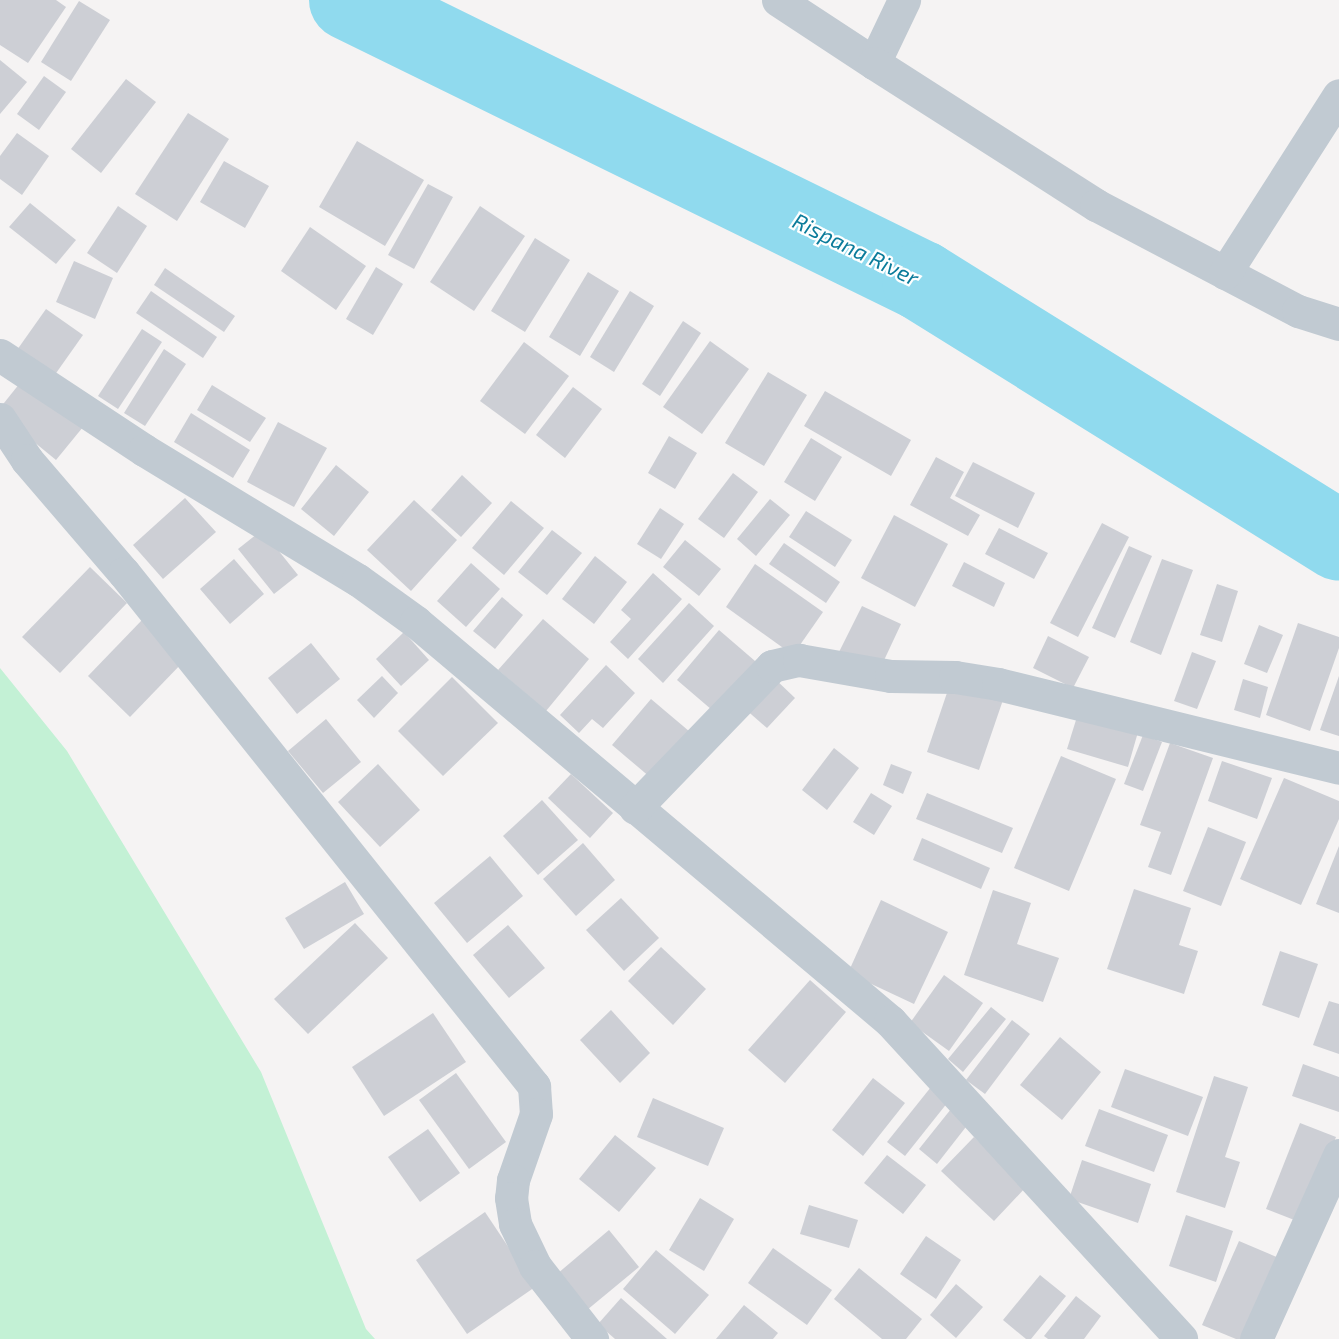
<!DOCTYPE html>
<html>
<head>
<meta charset="utf-8">
<style>
  body { margin:0 }
  #map { position:relative; width:1339px; height:1339px; overflow:hidden; background:#f5f3f3; font-family:"Exo 2",sans-serif }
  div>[style] { position:absolute }
  [style*='--x'] { left:calc(var(--x)*1px); top:calc(var(--y)*1px); width:calc(var(--w)*1px); rotate:calc(var(--a)*1deg) }
  .green>* { inset:0; background:#c3f1d5 }
  .river>* { height:80px; margin:-40px; padding:0 40px; transform-origin:40px; border-radius:40px; background:#90daee }
  .building>* { inset:0; background:#cdcfd5 }
  .minor>* { height:33px; margin:-16.5px; padding:0 16.5px; transform-origin:16.5px; border-radius:16.5px; background:#c1cad2 }
  span { translate:-50% -50%; white-space:nowrap; text-align:center; line-height:1.15; -webkit-text-stroke:4.5px #fff; paint-order:stroke }
  .water-label { font-size:22px; color:#0c7c9b; font-style:italic }
</style>
</head>
<body>
<div id="map">
  <div class="green">
    <i style="clip-path:polygon(0 668px,67px 751px,261px 1072px,366px 1329px,375px 1339px,0 1339px)"></i>
  </div>
  <div class="river">
    <i style="--x:349;--y:0;--w:638;--a:26.12"></i>
    <i style="--x:922;--y:281;--w:491;--a:31.9"></i>
  </div>
  <div class="building">
    <i style="clip-path:polygon(0 0,56px 0,66px 7px,28px 63px,0 45px)"></i>
    <i style="clip-path:polygon(79px 1px,110px 20px,71px 81px,41px 62px)"></i>
    <i style="clip-path:polygon(0 60px,27px 82px,0 114px)"></i>
    <i style="clip-path:polygon(44px 76px,66px 92px,39px 130px,17px 114px)"></i>
    <i style="clip-path:polygon(126px 79px,156px 102px,101px 173px,71px 149px)"></i>
    <i style="clip-path:polygon(188px 113px,229px 139px,177px 221px,135px 194px)"></i>
    <i style="clip-path:polygon(17px 133px,49px 156px,22px 195px,0 179px,0 156px)"></i>
    <i style="clip-path:polygon(357px 141px,424px 180px,385px 246px,319px 207px)"></i>
    <i style="clip-path:polygon(224px 161px,269px 186px,245px 228px,200px 202px)"></i>
    <i style="clip-path:polygon(428px 184px,453px 197px,414px 269px,388px 255px)"></i>
    <i style="clip-path:polygon(30px 203px,76px 240px,56px 264px,9px 227px)"></i>
    <i style="clip-path:polygon(118px 206px,147px 226px,117px 273px,87px 253px)"></i>
    <i style="clip-path:polygon(480px 206px,525px 236px,474px 311px,430px 282px)"></i>
    <i style="clip-path:polygon(310px 227px,366px 266px,336px 310px,281px 271px)"></i>
    <i style="clip-path:polygon(535px 238px,570px 260px,525px 332px,491px 311px)"></i>
    <i style="clip-path:polygon(74px 261px,113px 278px,95px 319px,56px 302px)"></i>
    <i style="clip-path:polygon(376px 267px,403px 284px,373px 335px,346px 319px)"></i>
    <i style="clip-path:polygon(165px 268px,235px 316px,224px 332px,154px 285px)"></i>
    <i style="clip-path:polygon(588px 272px,619px 291px,580px 356px,549px 337px)"></i>
    <i style="clip-path:polygon(151px 291px,217px 337px,203px 358px,136px 313px)"></i>
    <i style="clip-path:polygon(630px 291px,654px 306px,614px 372px,590px 357px)"></i>
    <i style="clip-path:polygon(46px 309px,83px 335px,54px 376px,17px 350px)"></i>
    <i style="clip-path:polygon(683px 321px,701px 333px,660px 396px,642px 384px)"></i>
    <i style="clip-path:polygon(142px 329px,162px 342px,118px 409px,98px 396px)"></i>
    <i style="clip-path:polygon(710px 341px,749px 369px,702px 434px,663px 407px)"></i>
    <i style="clip-path:polygon(524px 342px,569px 376px,525px 434px,480px 401px)"></i>
    <i style="clip-path:polygon(164px 349px,186px 364px,145px 426px,124px 413px)"></i>
    <i style="clip-path:polygon(768px 372px,807px 395px,764px 466px,725px 443px)"></i>
    <i style="clip-path:polygon(24px 378px,83px 427px,56px 460px,0 414px,0 408px)"></i>
    <i style="clip-path:polygon(212px 385px,266px 418px,250px 442px,197px 410px)"></i>
    <i style="clip-path:polygon(573px 387px,602px 409px,565px 458px,536px 435px)"></i>
    <i style="clip-path:polygon(825px 391px,911px 440px,891px 476px,804px 426px)"></i>
    <i style="clip-path:polygon(191px 413px,250px 450px,233px 478px,174px 442px)"></i>
    <i style="clip-path:polygon(278px 422px,327px 448px,294px 507px,247px 482px)"></i>
    <i style="clip-path:polygon(669px 436px,697px 453px,675px 489px,648px 473px)"></i>
    <i style="clip-path:polygon(811px 438px,842px 457px,815px 501px,784px 482px)"></i>
    <i style="clip-path:polygon(936px 457px,964px 472px,950px 498px,980px 515px,968px 536px,910px 505px)"></i>
    <i style="clip-path:polygon(973px 462px,1035px 493px,1018px 528px,955px 496px)"></i>
    <i style="clip-path:polygon(336px 465px,369px 492px,334px 536px,301px 509px)"></i>
    <i style="clip-path:polygon(733px 473px,758px 492px,724px 538px,698px 519px)"></i>
    <i style="clip-path:polygon(462px 475px,492px 503px,461px 537px,431px 510px)"></i>
    <i style="clip-path:polygon(185px 498px,216px 532px,163px 579px,133px 545px)"></i>
    <i style="clip-path:polygon(770px 499px,790px 515px,756px 556px,737px 539px)"></i>
    <i style="clip-path:polygon(414px 500px,457px 540px,411px 591px,367px 550px)"></i>
    <i style="clip-path:polygon(511px 501px,544px 528px,504px 575px,472px 548px)"></i>
    <i style="clip-path:polygon(660px 508px,684px 524px,661px 559px,637px 544px)"></i>
    <i style="clip-path:polygon(806px 511px,852px 540px,835px 567px,789px 537px)"></i>
    <i style="clip-path:polygon(894px 515px,948px 544px,915px 607px,861px 578px)"></i>
    <i style="clip-path:polygon(1102px 523px,1129px 537px,1078px 637px,1050px 623px)"></i>
    <i style="clip-path:polygon(999px 528px,1048px 553px,1034px 579px,985px 554px)"></i>
    <i style="clip-path:polygon(262px 530px,298px 575px,274px 594px,238px 549px)"></i>
    <i style="clip-path:polygon(552px 530px,582px 553px,547px 595px,518px 572px)"></i>
    <i style="clip-path:polygon(685px 540px,721px 569px,699px 596px,663px 567px)"></i>
    <i style="clip-path:polygon(784px 543px,840px 582px,826px 603px,769px 564px)"></i>
    <i style="clip-path:polygon(1129px 546px,1152px 556px,1115px 638px,1092px 628px)"></i>
    <i style="clip-path:polygon(595px 556px,627px 582px,594px 624px,562px 599px)"></i>
    <i style="clip-path:polygon(234px 559px,264px 594px,230px 624px,200px 589px)"></i>
    <i style="clip-path:polygon(1162px 559px,1193px 570px,1161px 655px,1130px 642px)"></i>
    <i style="clip-path:polygon(964px 562px,1005px 583px,994px 607px,952px 586px)"></i>
    <i style="clip-path:polygon(471px 563px,500px 589px,466px 627px,437px 601px)"></i>
    <i style="clip-path:polygon(755px 564px,823px 612px,793px 655px,726px 607px)"></i>
    <i style="clip-path:polygon(90px 567px,127px 603px,60px 673px,22px 637px)"></i>
    <i style="clip-path:polygon(653px 573px,682px 599px,628px 659px,610px 642px,631px 619px,621px 610px)"></i>
    <i style="clip-path:polygon(1217px 584px,1238px 591px,1222px 642px,1200px 635px)"></i>
    <i style="clip-path:polygon(502px 597px,523px 615px,495px 649px,473px 631px)"></i>
    <i style="clip-path:polygon(689px 603px,714px 626px,663px 683px,638px 659px)"></i>
    <i style="clip-path:polygon(862px 606px,901px 624px,879px 671px,839px 652px)"></i>
    <i style="clip-path:polygon(543px 619px,589px 659px,546px 711px,498px 670px)"></i>
    <i style="clip-path:polygon(142px 620px,184px 661px,130px 717px,88px 676px)"></i>
    <i style="clip-path:polygon(1298px 623px,1339px 637px,1339px 648px,1310px 731px,1266px 715px)"></i>
    <i style="clip-path:polygon(1259px 625px,1283px 635px,1267px 673px,1244px 664px)"></i>
    <i style="clip-path:polygon(719px 630px,762px 667px,719px 716px,677px 680px)"></i>
    <i style="clip-path:polygon(404px 632px,429px 660px,401px 686px,376px 659px)"></i>
    <i style="clip-path:polygon(1048px 636px,1089px 657px,1073px 688px,1033px 668px)"></i>
    <i style="clip-path:polygon(311px 643px,340px 679px,297px 714px,268px 678px)"></i>
    <i style="clip-path:polygon(1192px 652px,1216px 661px,1197px 709px,1174px 701px)"></i>
    <i style="clip-path:polygon(606px 665px,635px 693px,603px 728px,592px 719px,579px 733px,560px 715px)"></i>
    <i style="clip-path:polygon(382px 676px,398px 693px,374px 718px,357px 700px)"></i>
    <i style="clip-path:polygon(1339px 676px,1339px 736px,1320px 730px)"></i>
    <i style="clip-path:polygon(452px 677px,498px 723px,443px 776px,398px 731px)"></i>
    <i style="clip-path:polygon(773px 677px,795px 698px,767px 728px,744px 708px)"></i>
    <i style="clip-path:polygon(952px 678px,1004px 697px,979px 770px,927px 752px)"></i>
    <i style="clip-path:polygon(1243px 679px,1268px 687px,1260px 718px,1234px 710px)"></i>
    <i style="clip-path:polygon(651px 699px,696px 737px,657px 783px,612px 745px)"></i>
    <i style="clip-path:polygon(1080px 707px,1140px 725px,1128px 767px,1067px 749px)"></i>
    <i style="clip-path:polygon(326px 719px,361px 762px,323px 793px,288px 751px)"></i>
    <i style="clip-path:polygon(1143px 735px,1162px 742px,1143px 791px,1124px 784px)"></i>
    <i style="clip-path:polygon(1170px 743px,1213px 758px,1171px 875px,1148px 867px,1161px 832px,1140px 825px)"></i>
    <i style="clip-path:polygon(834px 748px,859px 768px,827px 810px,802px 790px)"></i>
    <i style="clip-path:polygon(1061px 756px,1116px 779px,1069px 891px,1014px 868px)"></i>
    <i style="clip-path:polygon(1222px 761px,1272px 778px,1257px 819px,1208px 801px)"></i>
    <i style="clip-path:polygon(378px 764px,420px 810px,380px 847px,338px 802px)"></i>
    <i style="clip-path:polygon(891px 764px,912px 772px,903px 794px,883px 785px)"></i>
    <i style="clip-path:polygon(571px 774px,613px 813px,590px 838px,548px 798px)"></i>
    <i style="clip-path:polygon(1284px 778px,1339px 801px,1339px 819px,1301px 905px,1240px 879px)"></i>
    <i style="clip-path:polygon(871px 793px,892px 806px,874px 835px,853px 822px)"></i>
    <i style="clip-path:polygon(927px 793px,1013px 828px,1002px 853px,916px 819px)"></i>
    <i style="clip-path:polygon(542px 800px,578px 840px,538px 875px,503px 836px)"></i>
    <i style="clip-path:polygon(1208px 827px,1246px 842px,1221px 906px,1183px 891px)"></i>
    <i style="clip-path:polygon(922px 838px,990px 868px,981px 889px,913px 860px)"></i>
    <i style="clip-path:polygon(583px 843px,615px 880px,576px 916px,543px 879px)"></i>
    <i style="clip-path:polygon(1339px 846px,1339px 913px,1316px 904px)"></i>
    <i style="clip-path:polygon(490px 856px,523px 896px,467px 943px,434px 903px)"></i>
    <i style="clip-path:polygon(345px 882px,364px 914px,304px 949px,285px 918px)"></i>
    <i style="clip-path:polygon(1134px 889px,1191px 908px,1179px 945px,1198px 951px,1184px 994px,1107px 969px)"></i>
    <i style="clip-path:polygon(993px 890px,1031px 903px,1017px 944px,1059px 958px,1043px 1002px,964px 975px)"></i>
    <i style="clip-path:polygon(621px 898px,659px 938px,624px 971px,586px 930px)"></i>
    <i style="clip-path:polygon(881px 900px,948px 932px,914px 1004px,848px 973px)"></i>
    <i style="clip-path:polygon(355px 923px,388px 958px,308px 1034px,274px 999px)"></i>
    <i style="clip-path:polygon(508px 925px,545px 968px,509px 998px,473px 955px)"></i>
    <i style="clip-path:polygon(661px 947px,706px 989px,673px 1025px,628px 981px)"></i>
    <i style="clip-path:polygon(1280px 951px,1318px 964px,1299px 1018px,1262px 1005px)"></i>
    <i style="clip-path:polygon(944px 975px,983px 1003px,949px 1051px,910px 1023px)"></i>
    <i style="clip-path:polygon(810px 980px,846px 1012px,785px 1083px,748px 1050px)"></i>
    <i style="clip-path:polygon(1329px 1001px,1339px 1004px,1339px 1054px,1313px 1045px)"></i>
    <i style="clip-path:polygon(991px 1007px,1006px 1019px,963px 1072px,948px 1059px)"></i>
    <i style="clip-path:polygon(611px 1010px,650px 1053px,620px 1083px,580px 1040px)"></i>
    <i style="clip-path:polygon(433px 1013px,466px 1062px,384px 1116px,352px 1067px)"></i>
    <i style="clip-path:polygon(1012px 1020px,1030px 1034px,985px 1094px,966px 1080px)"></i>
    <i style="clip-path:polygon(1060px 1037px,1101px 1072px,1062px 1120px,1020px 1085px)"></i>
    <i style="clip-path:polygon(1303px 1064px,1339px 1077px,1339px 1112px,1292px 1096px)"></i>
    <i style="clip-path:polygon(1125px 1069px,1203px 1097px,1188px 1136px,1111px 1107px)"></i>
    <i style="clip-path:polygon(456px 1073px,506px 1142px,469px 1169px,419px 1100px)"></i>
    <i style="clip-path:polygon(1214px 1076px,1248px 1087px,1225px 1157px,1240px 1162px,1225px 1208px,1176px 1192px)"></i>
    <i style="clip-path:polygon(873px 1078px,905px 1103px,863px 1156px,832px 1130px)"></i>
    <i style="clip-path:polygon(931px 1087px,948px 1102px,905px 1156px,887px 1142px)"></i>
    <i style="clip-path:polygon(653px 1098px,724px 1128px,708px 1166px,637px 1137px)"></i>
    <i style="clip-path:polygon(951px 1109px,969px 1123px,937px 1164px,919px 1149px)"></i>
    <i style="clip-path:polygon(1099px 1109px,1168px 1135px,1154px 1172px,1085px 1146px)"></i>
    <i style="clip-path:polygon(1300px 1123px,1336px 1137px,1302px 1223px,1266px 1209px)"></i>
    <i style="clip-path:polygon(428px 1129px,460px 1173px,420px 1202px,388px 1157px)"></i>
    <i style="clip-path:polygon(615px 1135px,656px 1168px,619px 1212px,579px 1179px)"></i>
    <i style="clip-path:polygon(974px 1137px,1026px 1187px,994px 1221px,941px 1171px)"></i>
    <i style="clip-path:polygon(887px 1155px,926px 1185px,903px 1214px,864px 1183px)"></i>
    <i style="clip-path:polygon(1082px 1160px,1151px 1184px,1138px 1223px,1069px 1199px)"></i>
    <i style="clip-path:polygon(700px 1198px,734px 1219px,704px 1271px,669px 1250px)"></i>
    <i style="clip-path:polygon(809px 1205px,858px 1220px,849px 1248px,800px 1234px)"></i>
    <i style="clip-path:polygon(485px 1212px,535px 1287px,467px 1334px,416px 1260px)"></i>
    <i style="clip-path:polygon(1186px 1215px,1233px 1231px,1216px 1282px,1169px 1266px)"></i>
    <i style="clip-path:polygon(609px 1230px,639px 1267px,587px 1310px,557px 1274px)"></i>
    <i style="clip-path:polygon(926px 1236px,961px 1260px,936px 1299px,900px 1274px)"></i>
    <i style="clip-path:polygon(1239px 1241px,1279px 1258px,1244px 1339px,1236px 1339px,1202px 1325px)"></i>
    <i style="clip-path:polygon(773px 1248px,832px 1290px,807px 1325px,748px 1283px)"></i>
    <i style="clip-path:polygon(656px 1250px,709px 1295px,675px 1334px,623px 1289px)"></i>
    <i style="clip-path:polygon(859px 1268px,922px 1319px,906px 1339px,882px 1339px,834px 1299px)"></i>
    <i style="clip-path:polygon(1040px 1275px,1066px 1296px,1031px 1339px,1026px 1339px,1003px 1320px)"></i>
    <i style="clip-path:polygon(956px 1284px,983px 1307px,956px 1338px,930px 1315px)"></i>
    <i style="clip-path:polygon(1076px 1296px,1101px 1316px,1084px 1339px,1048px 1339px,1044px 1336px)"></i>
    <i style="clip-path:polygon(621px 1298px,667px 1339px,615px 1339px,598px 1324px)"></i>
    <i style="clip-path:polygon(744px 1305px,778px 1333px,773px 1339px,716px 1339px)"></i>
  </div>
  <div class="minor">
    <i style="--x:778;--y:0;--w:115;--a:33.3"></i>
    <i style="--x:874;--y:63;--w:70;--a:-64.5"></i>
    <i style="--x:874;--y:63;--w:264;--a:32.6"></i>
    <i style="--x:1096;--y:205;--w:228;--a:27.7"></i>
    <i style="--x:1298;--y:311;--w:43;--a:17.6"></i>
    <i style="--x:1225;--y:273;--w:211;--a:-57.4"></i>
    <i style="--x:0;--y:355;--w:173;--a:33.4"></i>
    <i style="--x:144;--y:450;--w:250;--a:31.3"></i>
    <i style="--x:358;--y:580;--w:72;--a:35.9"></i>
    <i style="--x:416;--y:622;--w:620;--a:40.09"></i>
    <i style="--x:890;--y:1021;--w:431;--a:47.5"></i>
    <i style="--x:0;--y:419;--w:49;--a:56.6"></i>
    <i style="--x:27;--y:460;--w:149;--a:49.4"></i>
    <i style="--x:124;--y:573;--w:657;--a:51.37"></i>
    <i style="--x:534;--y:1086;--w:28;--a:86"></i>
    <i style="--x:536;--y:1114;--w:70;--a:109.2"></i>
    <i style="--x:513;--y:1180;--w:18;--a:96"></i>
    <i style="--x:511;--y:1198;--w:26;--a:81"></i>
    <i style="--x:515;--y:1224;--w:47;--a:64.5"></i>
    <i style="--x:535;--y:1266;--w:93;--a:52"></i>
    <i style="--x:635;--y:808;--w:197;--a:-46"></i>
    <i style="--x:772;--y:666;--w:28;--a:-13"></i>
    <i style="--x:799;--y:660;--w:93;--a:9.9"></i>
    <i style="--x:891;--y:676;--w:64;--a:0.9"></i>
    <i style="--x:955;--y:677;--w:44;--a:9.2"></i>
    <i style="--x:998;--y:684;--w:351;--a:13.8"></i>
    <i style="--x:1256;--y:1339;--w:202;--a:-65.7"></i>
  </div>
  <div class="water-label">
    <span style="left:856px;top:249px;rotate:26deg">Rispana River</span>
  </div>
</div>
</body>
</html>
